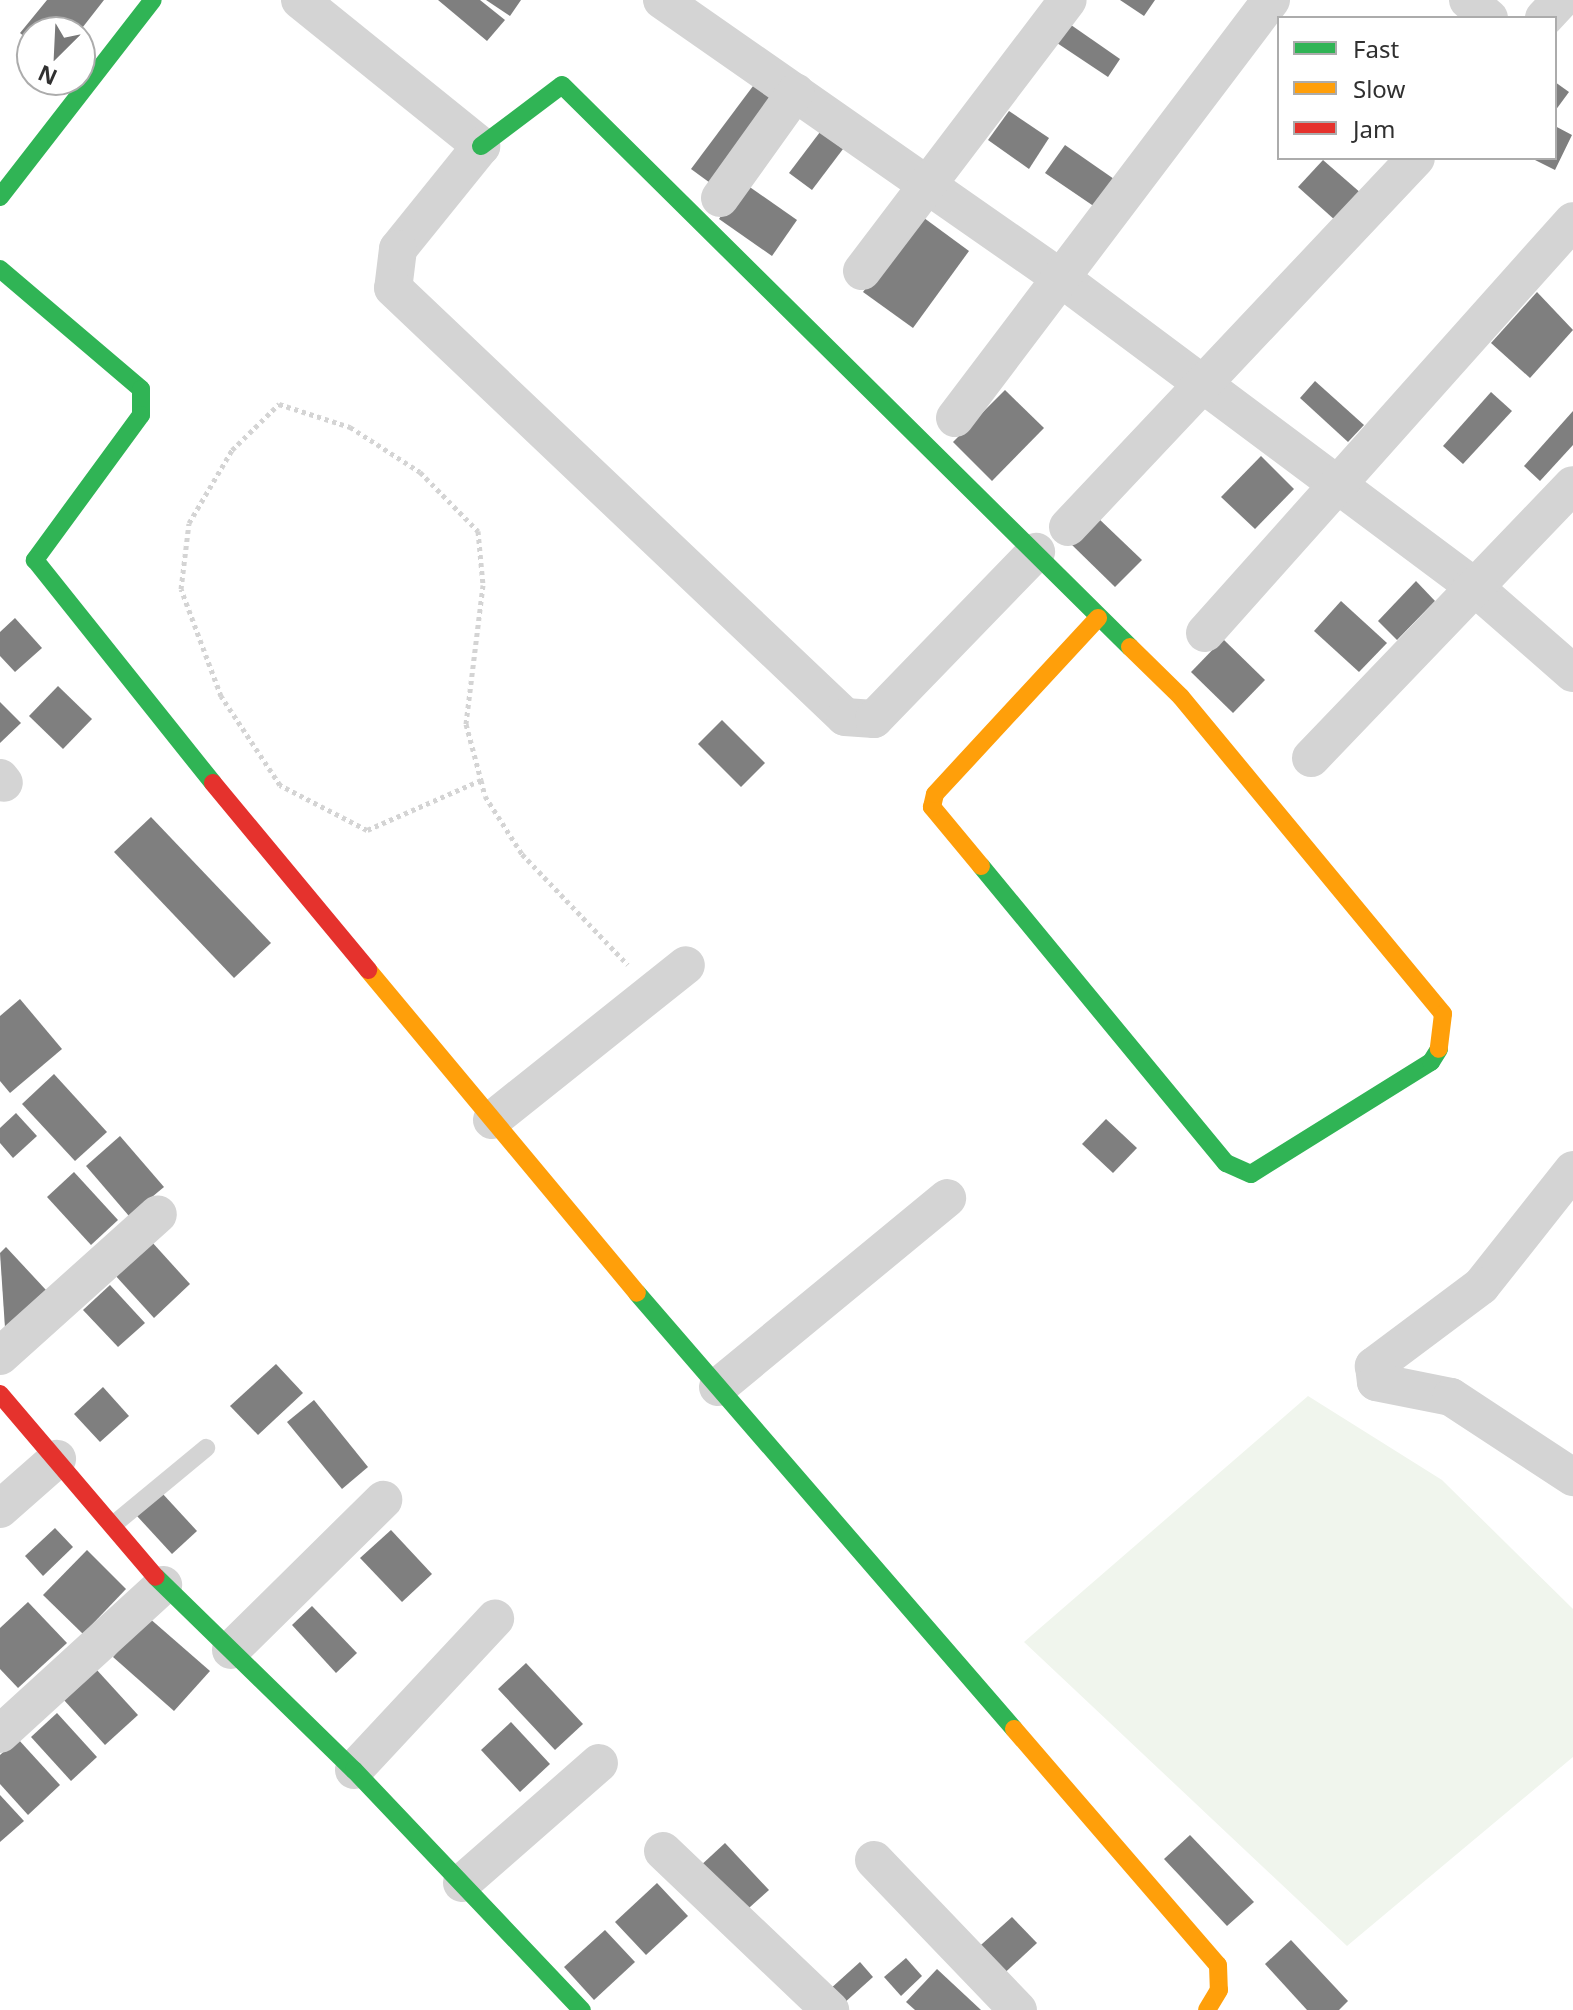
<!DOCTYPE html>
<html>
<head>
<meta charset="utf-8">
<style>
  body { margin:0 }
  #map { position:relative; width:1573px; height:2010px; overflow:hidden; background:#fff; font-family:"Noto Sans",sans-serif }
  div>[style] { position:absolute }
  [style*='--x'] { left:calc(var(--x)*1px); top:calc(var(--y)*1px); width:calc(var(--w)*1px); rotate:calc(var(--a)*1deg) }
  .green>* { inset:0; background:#f0f5ed }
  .building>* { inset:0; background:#7f7f7f }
  .path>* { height:5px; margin-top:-2.5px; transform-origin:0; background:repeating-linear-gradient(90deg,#d4d4d4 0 4px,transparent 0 8px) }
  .lane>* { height:18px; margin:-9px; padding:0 9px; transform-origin:9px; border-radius:9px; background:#d4d4d4 }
  .street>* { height:38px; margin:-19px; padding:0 19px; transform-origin:19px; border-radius:19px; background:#d4d4d4 }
  .fast>* { height:18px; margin:-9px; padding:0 9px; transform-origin:9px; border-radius:9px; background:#30b455 }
  .slow>* { height:18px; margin:-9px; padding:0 9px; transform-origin:9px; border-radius:9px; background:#ff9f0a }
  .jam>* { height:18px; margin:-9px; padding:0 9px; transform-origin:9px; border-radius:9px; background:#e5322d }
  span { translate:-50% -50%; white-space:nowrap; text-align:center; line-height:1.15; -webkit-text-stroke:8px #fff; paint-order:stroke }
  .legend { position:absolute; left:1277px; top:16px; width:280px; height:144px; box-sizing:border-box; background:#fff; border:2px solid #acacac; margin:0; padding:10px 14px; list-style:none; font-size:24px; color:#303030 }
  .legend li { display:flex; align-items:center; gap:16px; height:40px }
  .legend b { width:40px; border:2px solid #acacac }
  .north { position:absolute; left:16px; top:16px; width:80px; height:80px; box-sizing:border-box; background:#fff; border:2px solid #acacac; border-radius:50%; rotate:204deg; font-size:22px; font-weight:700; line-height:32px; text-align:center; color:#303030 }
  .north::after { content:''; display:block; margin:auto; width:28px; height:36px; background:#787878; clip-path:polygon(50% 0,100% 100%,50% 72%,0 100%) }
</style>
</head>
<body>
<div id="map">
  <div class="green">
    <i style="clip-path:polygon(1308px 1396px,1442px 1480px,1573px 1609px,1573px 1757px,1347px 1946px,1024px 1642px)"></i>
  </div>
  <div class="building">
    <i style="clip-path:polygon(47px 0,104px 0,79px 32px,32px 32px,32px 43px,20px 33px)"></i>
    <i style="clip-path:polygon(438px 0,480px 0,505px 20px,487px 41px)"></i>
    <i style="clip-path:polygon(486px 0,521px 0,510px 16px)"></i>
    <i style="clip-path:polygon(1120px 0,1155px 0,1144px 16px)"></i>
    <i style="clip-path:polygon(1061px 18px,1120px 59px,1108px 77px,1048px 37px)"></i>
    <i style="clip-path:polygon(762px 74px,787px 93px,717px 188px,691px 169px)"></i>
    <i style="clip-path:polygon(1555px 82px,1569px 92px,1555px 111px)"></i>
    <i style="clip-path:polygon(1009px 111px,1049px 138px,1029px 169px,988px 140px)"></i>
    <i style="clip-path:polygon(1555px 126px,1572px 135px,1555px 170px,1531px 158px,1555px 158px)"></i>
    <i style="clip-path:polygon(820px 132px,843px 149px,812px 190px,789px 173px)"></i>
    <i style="clip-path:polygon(1065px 145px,1114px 179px,1095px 207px,1045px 173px)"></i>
    <i style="clip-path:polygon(1323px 160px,1370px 201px,1345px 229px,1298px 187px)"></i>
    <i style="clip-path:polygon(744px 183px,797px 220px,772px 256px,719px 219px)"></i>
    <i style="clip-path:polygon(920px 215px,969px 251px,913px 328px,863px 292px)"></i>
    <i style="clip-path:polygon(1537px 292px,1573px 330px,1530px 378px,1491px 343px)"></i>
    <i style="clip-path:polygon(1315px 381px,1364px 425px,1348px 442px,1300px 398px)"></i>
    <i style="clip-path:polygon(1005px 390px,1044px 428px,992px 481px,953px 442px)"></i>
    <i style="clip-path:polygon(1491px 392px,1512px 411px,1463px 464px,1443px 446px)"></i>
    <i style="clip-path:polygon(1573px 411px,1573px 445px,1540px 481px,1524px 466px)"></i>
    <i style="clip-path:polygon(1261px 456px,1294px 489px,1255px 529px,1221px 497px)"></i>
    <i style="clip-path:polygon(1097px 517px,1142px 560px,1115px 587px,1071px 544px)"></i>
    <i style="clip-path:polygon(1416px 581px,1435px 601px,1397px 640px,1378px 621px)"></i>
    <i style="clip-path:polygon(1341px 601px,1387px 643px,1359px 672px,1314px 631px)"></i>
    <i style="clip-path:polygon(15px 618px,42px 648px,15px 672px,0 656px,0 632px)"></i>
    <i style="clip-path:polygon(1223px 639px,1265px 680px,1233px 713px,1191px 672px)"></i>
    <i style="clip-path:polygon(58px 686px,92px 719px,63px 749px,29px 716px)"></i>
    <i style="clip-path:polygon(0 702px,21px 723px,0 743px)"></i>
    <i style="clip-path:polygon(722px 720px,765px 763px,741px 787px,698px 744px)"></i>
    <i style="clip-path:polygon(151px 817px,271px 943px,234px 978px,114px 852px)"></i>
    <i style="clip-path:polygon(20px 999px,62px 1049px,10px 1093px,0 1081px,0 1016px)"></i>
    <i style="clip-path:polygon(54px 1074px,107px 1132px,75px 1161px,22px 1104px)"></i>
    <i style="clip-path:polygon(16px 1113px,37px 1136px,13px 1158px,0 1143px,0 1128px)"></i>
    <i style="clip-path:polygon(1106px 1119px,1137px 1148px,1113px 1173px,1082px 1144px)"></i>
    <i style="clip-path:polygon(120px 1136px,164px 1187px,129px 1216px,86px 1166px)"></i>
    <i style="clip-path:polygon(74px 1172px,118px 1220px,91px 1245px,47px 1197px)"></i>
    <i style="clip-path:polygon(151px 1241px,190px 1284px,154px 1318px,114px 1274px)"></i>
    <i style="clip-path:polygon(6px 1247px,46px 1290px,5px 1328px,0 1253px)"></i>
    <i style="clip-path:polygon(110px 1285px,145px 1323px,118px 1347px,83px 1310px)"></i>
    <i style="clip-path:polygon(276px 1364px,303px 1393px,258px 1435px,230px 1406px)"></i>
    <i style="clip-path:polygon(103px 1387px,129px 1416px,100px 1442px,74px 1414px)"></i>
    <i style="clip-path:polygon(314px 1400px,368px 1467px,342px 1489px,287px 1422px)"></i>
    <i style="clip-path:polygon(162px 1493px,197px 1531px,172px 1554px,137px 1516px)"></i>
    <i style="clip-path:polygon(55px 1528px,73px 1547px,43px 1576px,25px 1556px)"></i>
    <i style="clip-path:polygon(391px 1530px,432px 1574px,402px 1602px,360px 1558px)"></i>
    <i style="clip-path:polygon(87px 1550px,126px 1589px,83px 1634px,43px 1595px)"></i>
    <i style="clip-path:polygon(28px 1602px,67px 1643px,18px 1688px,0 1669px,0 1628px)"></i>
    <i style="clip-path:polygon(312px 1606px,357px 1653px,336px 1673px,292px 1625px)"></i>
    <i style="clip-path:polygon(148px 1617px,210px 1671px,174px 1711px,113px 1657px)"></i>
    <i style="clip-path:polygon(526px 1663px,583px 1724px,555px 1750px,498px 1689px)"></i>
    <i style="clip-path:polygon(96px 1669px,138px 1715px,105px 1745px,63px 1699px)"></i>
    <i style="clip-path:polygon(57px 1713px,97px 1757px,71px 1781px,31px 1737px)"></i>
    <i style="clip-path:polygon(511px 1722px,550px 1764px,520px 1792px,481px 1750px)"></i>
    <i style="clip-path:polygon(18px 1739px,60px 1785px,28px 1815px,0 1784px,0 1755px)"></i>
    <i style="clip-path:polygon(0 1795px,24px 1821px,0 1842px)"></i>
    <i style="clip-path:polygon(1190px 1835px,1254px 1902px,1227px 1926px,1164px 1859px)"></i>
    <i style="clip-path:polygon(725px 1843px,769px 1890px,741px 1915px,698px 1868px)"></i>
    <i style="clip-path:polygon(657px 1883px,688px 1916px,646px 1955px,615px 1922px)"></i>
    <i style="clip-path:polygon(1012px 1917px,1037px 1943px,997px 1980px,972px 1953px)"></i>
    <i style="clip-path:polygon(605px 1930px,635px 1962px,594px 2000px,564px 1967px)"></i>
    <i style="clip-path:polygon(1291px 1940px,1348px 2001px,1339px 2010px,1307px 2010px,1265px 1964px)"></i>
    <i style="clip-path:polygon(906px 1958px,922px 1976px,901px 1996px,884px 1977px)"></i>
    <i style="clip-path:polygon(860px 1962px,873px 1977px,843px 2004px,829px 1990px)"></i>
    <i style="clip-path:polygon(937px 1969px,981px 2010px,915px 2010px,906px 2002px)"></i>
  </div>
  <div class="path">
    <i style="--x:481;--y:780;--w:124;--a:156.3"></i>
    <i style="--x:367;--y:830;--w:98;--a:-152.7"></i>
    <i style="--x:280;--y:785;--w:107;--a:-123.5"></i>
    <i style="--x:221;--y:696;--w:114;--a:-110.5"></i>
    <i style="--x:181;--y:589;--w:66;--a:-83.1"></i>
    <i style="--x:189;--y:523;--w:85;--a:-59.5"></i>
    <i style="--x:232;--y:450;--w:66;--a:-44.4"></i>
    <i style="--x:279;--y:404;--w:75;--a:17.9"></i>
    <i style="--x:350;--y:427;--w:83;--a:32.7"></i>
    <i style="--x:420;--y:472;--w:83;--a:45.5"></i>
    <i style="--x:478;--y:531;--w:54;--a:84.7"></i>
    <i style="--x:483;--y:585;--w:140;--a:97"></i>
    <i style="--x:466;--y:724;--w:58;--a:75"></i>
    <i style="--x:481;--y:780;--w:16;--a:76"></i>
    <i style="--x:485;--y:796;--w:69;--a:57.5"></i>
    <i style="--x:522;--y:854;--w:153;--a:46.3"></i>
  </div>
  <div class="lane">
    <i style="--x:113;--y:1525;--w:121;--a:-39.6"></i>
  </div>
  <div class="street">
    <i style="--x:300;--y:0;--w:233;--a:38.9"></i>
    <i style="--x:481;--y:146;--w:132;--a:128.9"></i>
    <i style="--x:398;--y:249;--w:39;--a:97"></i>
    <i style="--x:393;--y:288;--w:623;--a:43.5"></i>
    <i style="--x:845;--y:717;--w:29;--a:4"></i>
    <i style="--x:874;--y:719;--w:233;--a:-45.9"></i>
    <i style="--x:662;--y:0;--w:488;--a:34.9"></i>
    <i style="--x:1062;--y:279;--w:512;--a:36.74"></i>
    <i style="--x:1472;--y:585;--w:134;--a:41.1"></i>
    <i style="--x:1468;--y:0;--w:28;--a:41"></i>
    <i style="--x:1544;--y:18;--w:25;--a:-47"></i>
    <i style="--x:720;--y:198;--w:130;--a:-54.4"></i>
    <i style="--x:862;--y:271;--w:340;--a:-52.8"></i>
    <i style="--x:955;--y:418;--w:524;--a:-52.91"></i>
    <i style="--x:1068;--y:527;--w:507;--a:-46.68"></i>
    <i style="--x:1205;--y:633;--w:552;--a:-48.23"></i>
    <i style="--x:1311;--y:758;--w:378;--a:-46.2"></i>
    <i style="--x:0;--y:778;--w:6;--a:51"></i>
    <i style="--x:492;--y:1120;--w:248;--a:-38.6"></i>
    <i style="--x:1573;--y:1170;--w:148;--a:128.4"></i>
    <i style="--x:1481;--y:1286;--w:134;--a:143.2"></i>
    <i style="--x:1374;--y:1366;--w:16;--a:83"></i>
    <i style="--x:1376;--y:1382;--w:76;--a:11.3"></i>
    <i style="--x:1451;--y:1397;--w:146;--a:33.3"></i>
    <i style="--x:0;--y:1356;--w:212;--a:-41.9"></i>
    <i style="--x:718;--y:1387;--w:297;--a:-39.5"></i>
    <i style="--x:0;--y:1509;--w:76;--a:-41.3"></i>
    <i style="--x:231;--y:1650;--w:214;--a:-44.6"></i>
    <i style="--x:0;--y:1734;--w:221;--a:-42.4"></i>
    <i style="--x:354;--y:1770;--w:207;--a:-47"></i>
    <i style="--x:663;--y:1851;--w:231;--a:43.6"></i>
    <i style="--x:874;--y:1860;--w:208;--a:46.2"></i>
    <i style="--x:462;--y:1883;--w:182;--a:-41.2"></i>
  </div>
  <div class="fast">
    <i style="--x:481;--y:146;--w:101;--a:-37"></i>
    <i style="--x:562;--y:85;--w:799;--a:44.7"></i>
    <i style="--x:0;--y:197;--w:249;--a:-52.2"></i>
    <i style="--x:0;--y:269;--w:185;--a:40.4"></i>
    <i style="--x:141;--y:389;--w:26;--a:90"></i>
    <i style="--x:141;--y:415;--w:180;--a:126.2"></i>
    <i style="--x:35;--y:560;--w:285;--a:51.4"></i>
    <i style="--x:981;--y:866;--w:385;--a:50.5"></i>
    <i style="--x:1226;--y:1163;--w:27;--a:24"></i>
    <i style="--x:1251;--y:1174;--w:212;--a:-31.9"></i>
    <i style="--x:1431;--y:1062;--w:15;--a:-58"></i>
    <i style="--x:637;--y:1293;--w:576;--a:49.15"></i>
    <i style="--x:156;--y:1577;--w:277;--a:44.3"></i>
    <i style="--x:354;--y:1770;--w:331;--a:46.5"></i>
  </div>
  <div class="slow">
    <i style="--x:1130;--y:647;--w:71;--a:44.4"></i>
    <i style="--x:1181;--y:697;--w:411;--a:50.4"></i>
    <i style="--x:1443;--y:1014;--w:35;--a:97"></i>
    <i style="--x:981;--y:866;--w:77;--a:-129.7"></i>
    <i style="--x:932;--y:807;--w:13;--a:-77"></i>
    <i style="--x:935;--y:794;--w:240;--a:-47.2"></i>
    <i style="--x:368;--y:970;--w:420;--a:50.2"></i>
    <i style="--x:1014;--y:1729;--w:312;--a:49.2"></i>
    <i style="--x:1218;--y:1965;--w:25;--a:88"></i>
    <i style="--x:1219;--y:1990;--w:23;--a:121"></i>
  </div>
  <div class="jam">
    <i style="--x:213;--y:783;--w:243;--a:50.3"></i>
    <i style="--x:0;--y:1394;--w:240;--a:49.6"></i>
  </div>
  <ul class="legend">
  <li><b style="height:10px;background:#30b455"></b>Fast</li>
  <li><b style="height:10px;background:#ff9f0a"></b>Slow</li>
  <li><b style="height:10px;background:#e5322d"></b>Jam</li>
  </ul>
  <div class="north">N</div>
</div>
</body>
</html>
